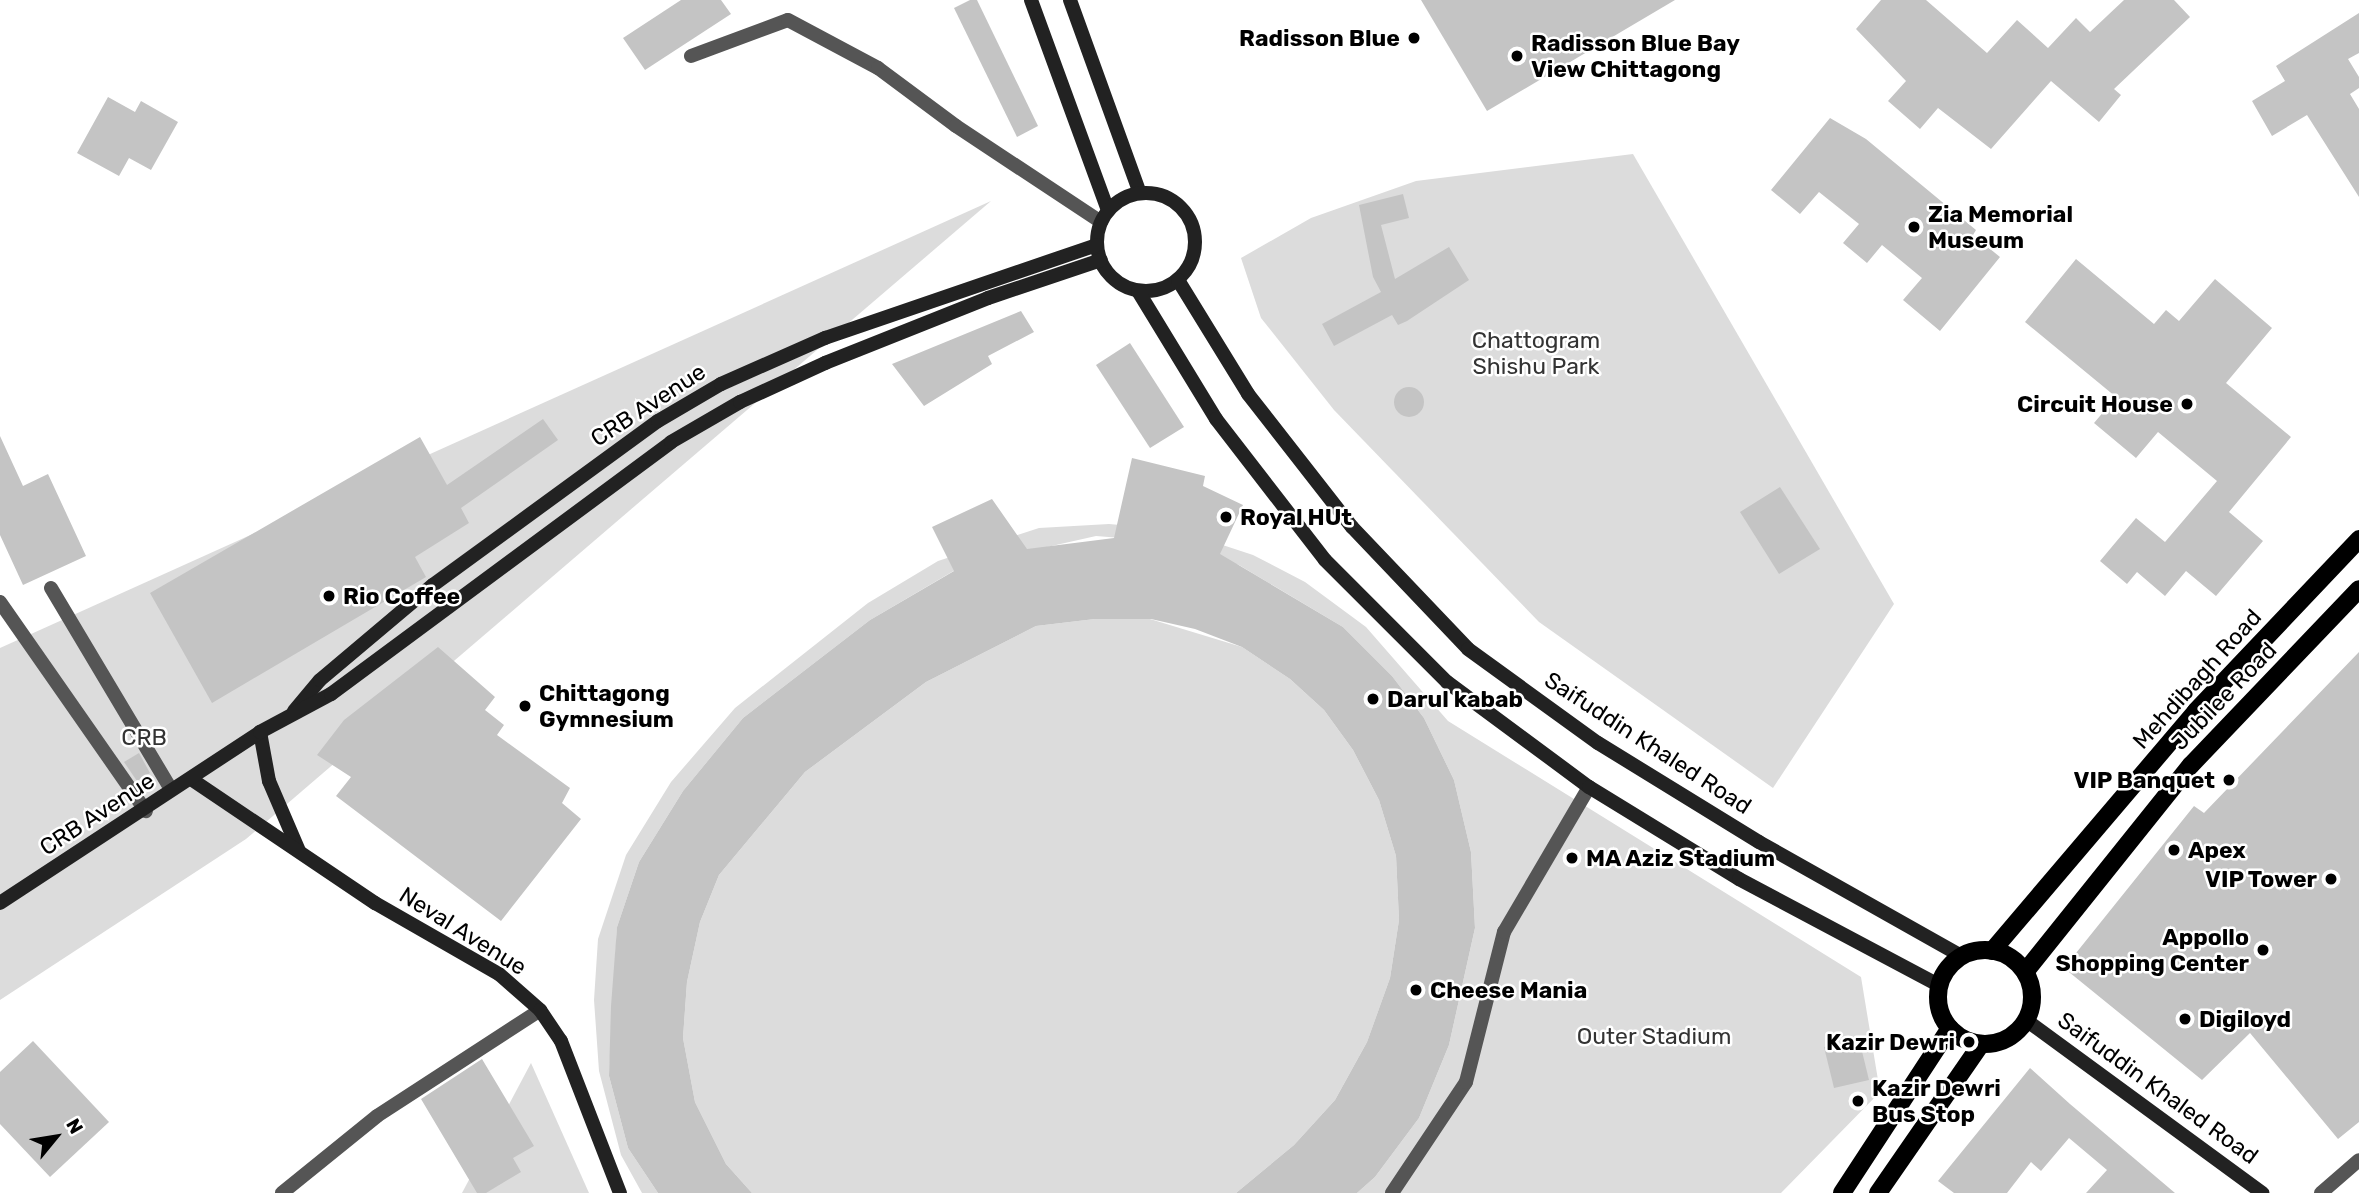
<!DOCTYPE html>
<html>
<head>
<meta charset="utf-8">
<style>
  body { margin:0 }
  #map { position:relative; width:2359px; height:1193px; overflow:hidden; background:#fff; font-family:Rubik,sans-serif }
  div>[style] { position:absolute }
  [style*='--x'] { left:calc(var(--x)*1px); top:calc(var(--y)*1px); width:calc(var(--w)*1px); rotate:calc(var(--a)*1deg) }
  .green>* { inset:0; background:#dcdcdc }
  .building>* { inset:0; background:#c4c4c4 }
  .round { border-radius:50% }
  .minor>* { height:14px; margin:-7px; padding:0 7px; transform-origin:7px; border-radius:7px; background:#555 }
  .secondary>* { height:14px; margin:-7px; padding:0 7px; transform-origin:7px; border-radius:7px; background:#222 }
  .secondary>.ring { margin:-7px; padding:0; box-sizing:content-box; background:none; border:14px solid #222; border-radius:50% }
  .primary>* { height:18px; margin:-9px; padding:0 9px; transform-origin:9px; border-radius:9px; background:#000 }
  .primary>.ring { margin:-9px; padding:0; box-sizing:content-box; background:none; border:18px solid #000; border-radius:50% }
  .dots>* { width:19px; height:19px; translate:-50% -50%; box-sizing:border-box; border:4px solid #fff; border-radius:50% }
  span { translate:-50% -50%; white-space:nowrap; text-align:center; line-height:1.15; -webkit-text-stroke:5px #fff; paint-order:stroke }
  .poi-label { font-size:23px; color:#000; font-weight:700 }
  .right { translate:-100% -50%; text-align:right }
  .left { translate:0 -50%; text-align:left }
  .park-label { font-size:23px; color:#333 }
  .street-label { font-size:23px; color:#000 }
  .north { position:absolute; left:21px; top:1102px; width:70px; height:70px; -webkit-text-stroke:5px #fff; paint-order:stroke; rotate:60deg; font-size:19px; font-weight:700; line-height:28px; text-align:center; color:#000 }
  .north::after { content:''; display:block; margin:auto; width:24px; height:32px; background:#000; clip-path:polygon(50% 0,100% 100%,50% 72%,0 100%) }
</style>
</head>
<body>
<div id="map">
  <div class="green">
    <i style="clip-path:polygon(1633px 154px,1894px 604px,1773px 788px,1539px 622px,1334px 410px,1261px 318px,1241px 258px,1311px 218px,1416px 181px)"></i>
    <i style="clip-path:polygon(991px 201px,246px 839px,0 1000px,0 648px)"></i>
    <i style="clip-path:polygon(1109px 524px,1177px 530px,1253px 555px,1305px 582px,1366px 627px,1448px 721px,1861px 977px,1880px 1092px,1781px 1193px,1357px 1193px,1375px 1177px,1419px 1118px,1449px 1045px,1475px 928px,1471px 852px,1454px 780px,1424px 718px,1392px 676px,1343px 627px,1239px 565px,1159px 541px,1096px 536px,962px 566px,870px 620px,743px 718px,683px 791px,639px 862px,617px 927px,609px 1076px,628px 1148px,658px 1193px,642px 1193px,621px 1155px,599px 1071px,594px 1000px,598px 939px,626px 855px,671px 782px,735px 708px,868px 603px,938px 561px,1039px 528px)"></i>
    <i style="clip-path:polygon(1095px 619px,1150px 619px,1242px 647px,1290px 679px,1324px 710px,1353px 750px,1379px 800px,1396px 856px,1399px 920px,1390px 978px,1367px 1042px,1335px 1100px,1294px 1145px,1236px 1193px,752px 1193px,726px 1164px,695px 1102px,683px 1038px,687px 982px,700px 922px,719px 875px,805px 772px,926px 682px,1036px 626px)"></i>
    <i style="clip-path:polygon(531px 1063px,589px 1193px,462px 1193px)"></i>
  </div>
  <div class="building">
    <i style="clip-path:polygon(681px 0,721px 0,731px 14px,645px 70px,623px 38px)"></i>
    <i style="clip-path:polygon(970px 0,977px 0,1038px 126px,1017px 137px,954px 8px)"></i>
    <i style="clip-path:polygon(1421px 0,1675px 0,1487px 111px)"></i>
    <i style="clip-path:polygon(1881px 0,1926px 0,1987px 53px,2017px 20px,2048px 48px,2076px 18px,2090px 32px,2124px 0,2174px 0,2190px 17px,2114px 89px,2121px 95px,2099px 122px,2051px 81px,1991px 149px,1938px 108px,1920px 129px,1888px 101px,1906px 81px,1856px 29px)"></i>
    <i style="clip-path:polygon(2359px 13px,2359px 53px,2348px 59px,2359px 77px,2359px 88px,2350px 94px,2359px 109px,2359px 197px,2307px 115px,2272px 136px,2252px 101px,2285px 81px,2276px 66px)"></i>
    <i style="clip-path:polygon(108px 97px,135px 112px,141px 101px,178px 122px,151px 170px,129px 158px,119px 176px,77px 153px)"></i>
    <i style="clip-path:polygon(1830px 118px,1866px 139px,1976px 230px,1973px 235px,2000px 257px,1940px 331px,1903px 300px,1922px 278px,1882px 245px,1867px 263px,1843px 243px,1859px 224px,1819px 192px,1800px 214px,1771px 190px)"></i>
    <i style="clip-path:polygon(1403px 194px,1409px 218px,1381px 225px,1395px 279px,1449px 247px,1469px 280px,1407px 321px,1398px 325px,1392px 315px,1334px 346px,1322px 324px,1381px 292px,1373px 277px,1359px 205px)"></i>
    <i style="clip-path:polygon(2076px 259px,2154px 324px,2166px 310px,2179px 321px,2215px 279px,2272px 328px,2226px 383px,2291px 437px,2229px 512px,2263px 541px,2216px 596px,2186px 571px,2165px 596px,2137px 572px,2127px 584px,2100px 561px,2136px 518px,2165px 542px,2217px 481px,2158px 432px,2136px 458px,2094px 423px,2116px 397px,2025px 322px)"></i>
    <i style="clip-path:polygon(1021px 311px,1034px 332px,988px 356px,992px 364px,924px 406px,892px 364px)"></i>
    <i style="clip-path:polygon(1130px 343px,1184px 427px,1150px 448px,1096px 365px)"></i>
    <i class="round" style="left:1394px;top:387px;width:30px;height:30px"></i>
    <i style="clip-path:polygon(543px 419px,558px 440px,461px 508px,469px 523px,415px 557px,426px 577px,212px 703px,150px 593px,420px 437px,447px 485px)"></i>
    <i style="clip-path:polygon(0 436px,23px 486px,48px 474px,86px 556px,23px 585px,0 535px)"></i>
    <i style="clip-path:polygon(1132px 458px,1205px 476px,1203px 486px,1243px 505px,1220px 554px,1343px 627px,1392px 676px,1424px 718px,1454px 780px,1471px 852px,1475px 928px,1449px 1045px,1419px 1118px,1375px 1177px,1357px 1193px,1236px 1193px,1294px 1145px,1335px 1100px,1367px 1042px,1390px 978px,1399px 920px,1396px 856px,1379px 800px,1353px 750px,1324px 710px,1290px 679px,1242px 647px,1195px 629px,1151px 619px,1095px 619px,1036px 626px,926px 682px,805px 772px,719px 875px,700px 922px,687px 982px,683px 1038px,695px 1102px,726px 1164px,752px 1193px,658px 1193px,628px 1148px,609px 1076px,611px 1006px,617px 927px,639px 862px,683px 791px,743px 718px,870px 620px,954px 571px,932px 527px,992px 499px,1027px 549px,1114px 538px)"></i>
    <i style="clip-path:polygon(1780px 487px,1820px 549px,1779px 574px,1740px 512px)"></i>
    <i style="clip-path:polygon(438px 647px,495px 697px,485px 710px,504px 725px,497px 735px,570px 788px,562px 803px,581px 819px,501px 921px,336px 796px,351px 777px,317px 755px,344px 720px)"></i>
    <i style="clip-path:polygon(2359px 652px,2359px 1122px,2338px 1139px,2250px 1033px,2202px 1080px,2064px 968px,2194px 806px,2204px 813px)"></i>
    <i style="clip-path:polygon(139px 753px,150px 773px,137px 781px,124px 762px)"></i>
    <i style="clip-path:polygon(1859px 1039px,1869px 1080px,1834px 1088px,1824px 1047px)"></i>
    <i style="clip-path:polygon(33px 1041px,109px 1122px,50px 1177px,0 1124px,0 1072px)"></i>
    <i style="clip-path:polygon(482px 1059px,534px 1146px,513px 1158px,521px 1172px,486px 1193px,477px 1193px,421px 1099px)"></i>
    <i style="clip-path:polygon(2030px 1068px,2070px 1104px,2175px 1193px,2086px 1193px,2107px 1170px,2069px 1138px,2041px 1171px,2031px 1162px,2007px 1193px,1954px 1193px,1938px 1181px)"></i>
  </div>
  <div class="minor">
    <i style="--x:691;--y:56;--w:103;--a:-20.4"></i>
    <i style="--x:788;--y:20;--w:102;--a:28.1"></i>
    <i style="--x:878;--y:68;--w:97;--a:36.6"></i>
    <i style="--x:956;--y:126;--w:174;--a:33.5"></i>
    <i style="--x:51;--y:588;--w:228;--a:59.2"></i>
    <i style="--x:0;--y:602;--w:255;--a:55.1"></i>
    <i style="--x:282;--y:1193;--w:122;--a:-39"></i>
    <i style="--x:377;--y:1116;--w:194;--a:-33"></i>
    <i style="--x:1392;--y:1193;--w:133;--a:-56.3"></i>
    <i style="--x:1466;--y:1082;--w:155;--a:-75.8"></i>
    <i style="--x:1504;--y:932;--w:168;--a:-59.6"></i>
    <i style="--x:2321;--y:1193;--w:50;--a:-41"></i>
  </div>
  <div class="secondary">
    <i style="--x:1031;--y:0;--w:224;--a:69.9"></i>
    <i style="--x:1070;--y:0;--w:205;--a:70.1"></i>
    <i class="ring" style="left:1097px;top:193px;width:84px;height:84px"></i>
    <i style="--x:1178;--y:280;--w:134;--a:58.4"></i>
    <i style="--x:1248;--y:394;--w:169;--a:52"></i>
    <i style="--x:1352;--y:527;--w:168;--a:46.4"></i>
    <i style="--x:1468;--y:649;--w:160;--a:35.9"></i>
    <i style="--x:1598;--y:743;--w:189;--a:31.6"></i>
    <i style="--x:1759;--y:842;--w:232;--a:29.4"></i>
    <i style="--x:1138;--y:291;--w:150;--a:58.6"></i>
    <i style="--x:1216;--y:419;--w:178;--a:52.3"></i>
    <i style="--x:1325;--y:560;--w:173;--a:45"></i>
    <i style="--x:1447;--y:682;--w:177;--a:36.5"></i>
    <i style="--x:1589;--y:787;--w:176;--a:31.5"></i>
    <i style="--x:1739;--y:879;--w:228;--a:28"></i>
    <i style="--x:294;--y:711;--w:40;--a:-50"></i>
    <i style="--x:320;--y:680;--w:148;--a:-40.1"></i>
    <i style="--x:433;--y:585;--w:278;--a:-36.1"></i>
    <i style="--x:658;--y:421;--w:73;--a:-30.4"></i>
    <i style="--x:721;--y:384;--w:114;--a:-23.9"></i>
    <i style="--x:825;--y:338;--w:287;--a:-18.9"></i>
    <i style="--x:260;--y:732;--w:50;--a:79.6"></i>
    <i style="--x:269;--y:781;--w:76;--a:66.8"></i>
    <i style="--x:191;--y:779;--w:222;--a:34"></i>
    <i style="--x:375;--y:903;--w:143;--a:29.8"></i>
    <i style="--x:499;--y:974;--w:55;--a:41.3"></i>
    <i style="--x:540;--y:1010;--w:37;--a:56"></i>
    <i style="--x:561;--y:1041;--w:163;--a:68.8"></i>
    <i style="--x:0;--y:903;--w:311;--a:-33.3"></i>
    <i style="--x:260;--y:732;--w:81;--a:-28.2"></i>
    <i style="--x:331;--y:694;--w:423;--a:-36.5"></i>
    <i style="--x:671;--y:442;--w:80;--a:-30.1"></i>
    <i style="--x:740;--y:402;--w:94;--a:-24.6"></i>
    <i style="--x:825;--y:363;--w:175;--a:-21.7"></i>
    <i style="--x:988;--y:298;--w:119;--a:-18.6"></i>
    <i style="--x:2026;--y:1020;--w:293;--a:36.2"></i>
  </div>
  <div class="primary">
    <i class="ring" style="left:1938px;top:950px;width:76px;height:76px"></i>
    <i style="--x:1992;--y:951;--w:315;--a:-49.6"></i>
    <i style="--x:2196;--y:711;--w:237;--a:-46.5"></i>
    <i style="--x:2025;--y:972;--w:265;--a:-51.3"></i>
    <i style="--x:2191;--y:765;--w:243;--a:-46.3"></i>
    <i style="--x:1842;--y:1193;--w:197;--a:-56.8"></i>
    <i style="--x:1878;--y:1193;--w:181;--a:-55.3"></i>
  </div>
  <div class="dots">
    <i style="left:1414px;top:38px;background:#000"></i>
    <i style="left:1517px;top:56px;background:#000"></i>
    <i style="left:1914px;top:227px;background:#000"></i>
    <i style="left:2187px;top:404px;background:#000"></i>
    <i style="left:1226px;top:517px;background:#000"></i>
    <i style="left:329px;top:596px;background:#000"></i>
    <i style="left:1373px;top:699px;background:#000"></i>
    <i style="left:525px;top:706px;background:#000"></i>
    <i style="left:2229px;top:780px;background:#000"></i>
    <i style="left:2174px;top:850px;background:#000"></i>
    <i style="left:1572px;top:858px;background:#000"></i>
    <i style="left:2331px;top:879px;background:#000"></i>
    <i style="left:2263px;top:950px;background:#000"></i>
    <i style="left:1416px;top:990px;background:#000"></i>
    <i style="left:2185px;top:1019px;background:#000"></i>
    <i style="left:1969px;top:1042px;background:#000"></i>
    <i style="left:1858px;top:1101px;background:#000"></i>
  </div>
  <div class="poi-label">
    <span class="right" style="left:1400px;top:38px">Radisson Blue</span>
    <span class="left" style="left:1531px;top:56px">Radisson Blue Bay<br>View Chittagong</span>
    <span class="left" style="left:1928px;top:227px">Zia Memorial<br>Museum</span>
    <span class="right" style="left:2173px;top:404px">Circuit House</span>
    <span class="left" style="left:1240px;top:517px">Royal HUt</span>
    <span class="left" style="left:343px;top:596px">Rio Coffee</span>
    <span class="left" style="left:539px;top:706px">Chittagong<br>Gymnesium</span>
    <span class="left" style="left:1387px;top:699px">Darul kabab</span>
    <span class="right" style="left:2215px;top:780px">VIP Banquet</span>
    <span class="left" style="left:2188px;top:850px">Apex</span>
    <span class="left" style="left:1586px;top:858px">MA Aziz Stadium</span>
    <span class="right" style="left:2317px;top:879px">VIP Tower</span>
    <span class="right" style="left:2249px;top:950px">Appollo<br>Shopping Center</span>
    <span class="left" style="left:1430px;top:990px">Cheese Mania</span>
    <span class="left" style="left:2199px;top:1019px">Digiloyd</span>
    <span class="right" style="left:1955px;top:1042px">Kazir Dewri</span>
    <span class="left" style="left:1872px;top:1101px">Kazir Dewri<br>Bus Stop</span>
  </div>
  <div class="park-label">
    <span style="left:1536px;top:353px">Chattogram<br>Shishu Park</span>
    <span style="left:144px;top:737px">CRB</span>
    <span style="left:1654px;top:1036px">Outer Stadium</span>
  </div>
  <div class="street-label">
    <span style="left:648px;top:405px;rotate:-33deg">CRB Avenue</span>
    <span style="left:2197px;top:679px;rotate:-48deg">Mehdibagh Road</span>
    <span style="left:2224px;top:696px;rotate:-46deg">Jubilee Road</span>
    <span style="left:1648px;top:743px;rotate:33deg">Saifuddin Khaled Road</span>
    <span style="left:97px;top:814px;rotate:-33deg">CRB Avenue</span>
    <span style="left:463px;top:931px;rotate:32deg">Neval Avenue</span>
    <span style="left:2158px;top:1088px;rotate:36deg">Saifuddin Khaled Road</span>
  </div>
  <div class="north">N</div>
</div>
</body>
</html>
